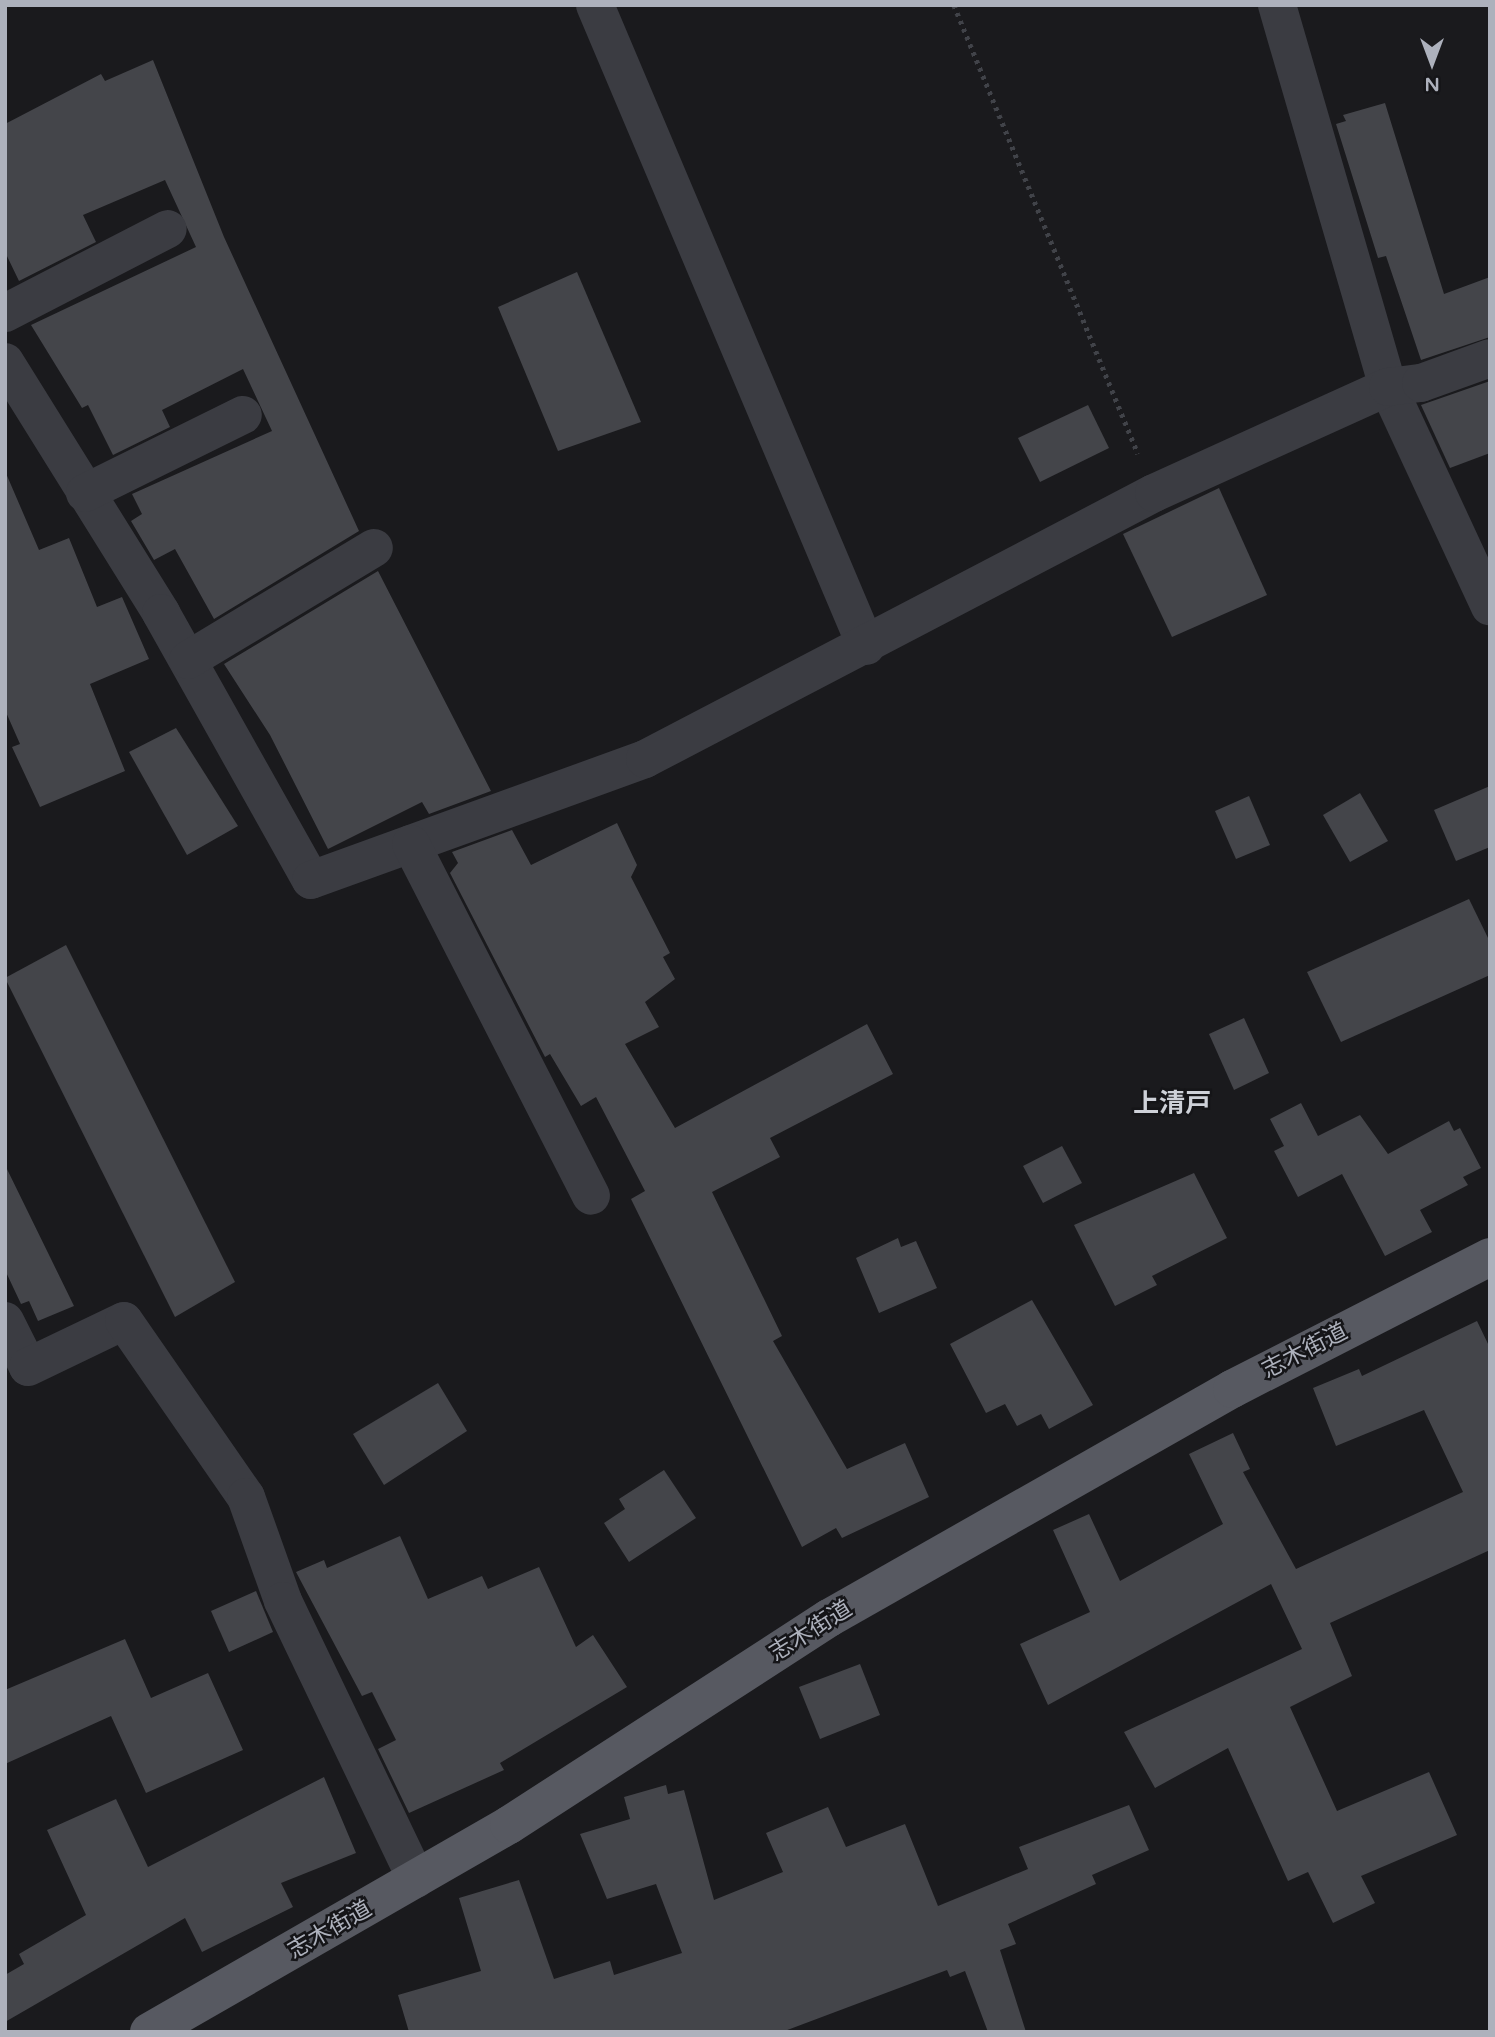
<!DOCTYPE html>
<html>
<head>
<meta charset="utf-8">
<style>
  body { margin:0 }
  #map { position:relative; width:1495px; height:2037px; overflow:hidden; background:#1a1a1d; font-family:"Varela Round","Noto Sans JP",sans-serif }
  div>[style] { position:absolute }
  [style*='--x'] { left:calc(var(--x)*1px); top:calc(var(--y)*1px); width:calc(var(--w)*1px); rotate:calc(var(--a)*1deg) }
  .building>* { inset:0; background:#44454a }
  .path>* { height:4.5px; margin-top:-2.25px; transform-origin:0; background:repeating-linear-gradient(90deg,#414349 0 3.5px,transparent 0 8.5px) }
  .minor>* { height:38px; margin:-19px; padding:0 19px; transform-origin:19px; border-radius:19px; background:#3b3c42 }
  .major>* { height:38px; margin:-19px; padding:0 19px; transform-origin:19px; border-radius:19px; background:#575961 }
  span { translate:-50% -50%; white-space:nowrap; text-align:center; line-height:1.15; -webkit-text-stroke:5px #151518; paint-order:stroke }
  .street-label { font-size:23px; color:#adb1bc }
  .quarter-label { font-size:26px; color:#ced1d8; font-weight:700 }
  .frame { position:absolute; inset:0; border:7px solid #adb1bc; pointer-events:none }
  .north { position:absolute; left:1397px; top:28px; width:70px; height:70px; -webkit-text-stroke:5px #151518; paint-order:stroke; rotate:180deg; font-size:19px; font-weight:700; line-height:28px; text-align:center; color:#adb1bc }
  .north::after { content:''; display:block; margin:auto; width:24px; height:32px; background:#adb1bc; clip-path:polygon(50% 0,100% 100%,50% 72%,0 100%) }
</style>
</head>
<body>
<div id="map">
  <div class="building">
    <i style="clip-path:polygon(153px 60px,224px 237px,359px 531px,214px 619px,175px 549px,154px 560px,131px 521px,142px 514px,132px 494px,272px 431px,243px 369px,162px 410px,170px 427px,113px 455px,88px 405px,82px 408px,31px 325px,196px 247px,165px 180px,83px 215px,96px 242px,19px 281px,5px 252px,5px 124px,101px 74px,105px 81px)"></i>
    <i style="clip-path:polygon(1385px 103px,1444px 294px,1490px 277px,1490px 337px,1421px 360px,1386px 256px,1378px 258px,1336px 124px,1346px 121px,1343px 115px)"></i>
    <i style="clip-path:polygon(577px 272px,641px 422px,558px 451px,498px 307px)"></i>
    <i style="clip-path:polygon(1490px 381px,1490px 453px,1450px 468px,1421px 405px)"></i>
    <i style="clip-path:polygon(1088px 405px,1109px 448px,1040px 482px,1018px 438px)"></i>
    <i style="clip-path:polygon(5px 471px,39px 550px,69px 538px,97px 607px,122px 597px,149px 659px,90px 684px,125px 771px,40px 807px,12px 747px,20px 744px,5px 710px)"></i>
    <i style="clip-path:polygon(1219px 488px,1267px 595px,1172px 637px,1123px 534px)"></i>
    <i style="clip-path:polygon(378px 571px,491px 791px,429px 814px,422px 802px,328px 849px,270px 735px,224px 664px)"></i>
    <i style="clip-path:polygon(176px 728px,238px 826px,187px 855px,129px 752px)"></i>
    <i style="clip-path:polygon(1490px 786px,1490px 847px,1456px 861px,1434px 810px)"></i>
    <i style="clip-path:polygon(1360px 793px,1388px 841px,1350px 862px,1323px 815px)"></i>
    <i style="clip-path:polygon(1249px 796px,1270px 845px,1236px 859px,1215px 811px)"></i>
    <i style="clip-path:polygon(617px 823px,637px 865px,631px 877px,670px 953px,663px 957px,675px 979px,645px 1002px,659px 1027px,625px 1044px,675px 1128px,867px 1024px,893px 1074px,770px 1138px,780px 1157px,712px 1192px,782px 1336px,773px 1341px,847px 1469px,905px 1443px,929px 1497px,842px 1538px,836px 1528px,802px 1547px,631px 1199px,645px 1191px,596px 1097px,581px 1106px,550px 1054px,545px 1057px,450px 873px,458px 863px,452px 852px,512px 830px,531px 865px)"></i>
    <i style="clip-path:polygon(1469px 899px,1490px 942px,1490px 975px,1341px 1042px,1307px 972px)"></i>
    <i style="clip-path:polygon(66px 945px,235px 1282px,175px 1317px,5px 978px)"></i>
    <i style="clip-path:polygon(1244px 1018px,1269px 1073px,1234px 1090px,1209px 1034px)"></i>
    <i style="clip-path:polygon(1301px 1103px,1318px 1136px,1360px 1115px,1388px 1154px,1449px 1121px,1454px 1131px,1460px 1128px,1481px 1168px,1463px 1177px,1468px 1185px,1420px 1210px,1432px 1232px,1385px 1256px,1342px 1174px,1298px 1197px,1274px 1151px,1284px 1146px,1270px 1119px)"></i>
    <i style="clip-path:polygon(1062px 1146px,1082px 1183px,1043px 1203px,1023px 1166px)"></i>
    <i style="clip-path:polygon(5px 1165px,74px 1306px,38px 1321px,29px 1301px,21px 1304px,5px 1270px)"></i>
    <i style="clip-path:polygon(1194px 1173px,1227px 1238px,1152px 1276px,1157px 1285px,1115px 1306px,1074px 1225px)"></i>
    <i style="clip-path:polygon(898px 1238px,901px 1247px,916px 1241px,937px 1288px,879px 1313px,856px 1258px)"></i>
    <i style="clip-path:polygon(1032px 1300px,1093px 1405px,1049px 1429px,1041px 1414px,1017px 1426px,1005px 1404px,986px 1413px,950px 1344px)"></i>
    <i style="clip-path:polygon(1477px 1321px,1490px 1348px,1490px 1550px,1330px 1623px,1352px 1676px,1290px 1707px,1337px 1811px,1429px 1772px,1457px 1835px,1361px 1876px,1375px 1903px,1333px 1923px,1308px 1872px,1288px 1881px,1228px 1748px,1155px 1788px,1124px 1732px,1302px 1649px,1271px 1584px,1048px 1705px,1020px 1644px,1090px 1612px,1053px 1530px,1089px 1514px,1120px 1581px,1223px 1524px,1189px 1454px,1233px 1433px,1250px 1469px,1243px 1472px,1296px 1569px,1463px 1492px,1424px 1410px,1336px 1446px,1313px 1388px,1359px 1369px,1362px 1376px)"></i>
    <i style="clip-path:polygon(438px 1383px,467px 1431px,384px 1485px,353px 1434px)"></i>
    <i style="clip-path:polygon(664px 1470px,696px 1518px,629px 1562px,604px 1523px,625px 1509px,619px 1499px)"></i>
    <i style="clip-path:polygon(400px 1536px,428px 1599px,482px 1576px,488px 1589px,539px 1567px,576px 1647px,593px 1635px,627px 1687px,500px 1763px,504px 1770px,409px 1813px,378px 1749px,396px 1740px,372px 1692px,362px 1696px,296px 1572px,324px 1560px,327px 1568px)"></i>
    <i style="clip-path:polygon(256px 1591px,273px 1632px,229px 1652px,211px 1611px)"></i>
    <i style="clip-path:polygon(125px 1639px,151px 1698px,208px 1673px,243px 1750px,146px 1793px,111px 1716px,5px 1764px,5px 1690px)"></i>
    <i style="clip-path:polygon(860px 1664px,880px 1715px,820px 1739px,799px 1687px)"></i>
    <i style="clip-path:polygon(324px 1777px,356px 1853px,281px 1883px,293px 1907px,202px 1952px,185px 1918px,5px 2022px,5px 1975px,24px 1964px,19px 1954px,86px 1915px,47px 1830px,116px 1799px,148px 1867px)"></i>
    <i style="clip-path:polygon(666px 1785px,668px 1794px,684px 1790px,714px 1900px,783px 1872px,766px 1833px,828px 1807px,846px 1847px,905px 1824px,938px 1906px,1028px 1869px,1019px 1847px,1129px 1805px,1149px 1850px,1092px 1875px,1096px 1884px,1008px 1924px,1016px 1944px,1000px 1950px,1026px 2032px,988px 2032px,965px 1971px,950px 1977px,947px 1970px,782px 2032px,409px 2032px,398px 1995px,481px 1971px,459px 1898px,519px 1880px,554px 1979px,610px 1961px,614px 1975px,682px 1953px,656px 1884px,607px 1899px,580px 1834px,630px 1819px,624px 1797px)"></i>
  </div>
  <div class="path">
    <i style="--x:954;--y:5;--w:485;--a:67.7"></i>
  </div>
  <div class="minor">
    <i style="--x:595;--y:5;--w:696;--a:67.08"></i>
    <i style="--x:1277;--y:5;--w:398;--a:73.8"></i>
    <i style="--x:1388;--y:387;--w:242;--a:65.1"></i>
    <i style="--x:5;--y:313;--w:183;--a:-27.3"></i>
    <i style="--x:5;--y:362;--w:296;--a:58.1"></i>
    <i style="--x:161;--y:613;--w:306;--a:60.7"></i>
    <i style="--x:311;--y:880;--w:355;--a:-19.9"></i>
    <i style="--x:645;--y:759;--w:574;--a:-27.59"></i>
    <i style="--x:1154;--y:493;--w:257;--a:-24.4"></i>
    <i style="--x:1388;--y:387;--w:33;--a:-7"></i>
    <i style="--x:1421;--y:383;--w:73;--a:-19.9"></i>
    <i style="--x:85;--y:493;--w:176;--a:-26.3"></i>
    <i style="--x:188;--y:660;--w:217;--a:-31.1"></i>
    <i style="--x:411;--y:844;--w:395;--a:62.9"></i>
    <i style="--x:5;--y:1321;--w:51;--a:63.4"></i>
    <i style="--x:28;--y:1367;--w:106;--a:-25.6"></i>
    <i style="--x:124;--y:1321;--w:214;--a:55.3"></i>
    <i style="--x:246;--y:1497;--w:110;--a:70.4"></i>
    <i style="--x:283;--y:1601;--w:308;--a:64.4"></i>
  </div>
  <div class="major">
    <i style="--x:149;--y:2032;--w:415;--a:-29.9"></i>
    <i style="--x:509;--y:1825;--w:381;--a:-32.9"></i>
    <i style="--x:829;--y:1618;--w:464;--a:-29.6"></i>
    <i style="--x:1232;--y:1389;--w:290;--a:-27.1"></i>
  </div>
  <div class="street-label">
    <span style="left:1305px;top:1351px;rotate:-27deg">志木街道</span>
    <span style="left:811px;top:1631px;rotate:-32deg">志木街道</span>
    <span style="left:330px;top:1930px;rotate:-30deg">志木街道</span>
  </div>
  <div class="quarter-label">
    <span style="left:1172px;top:1104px">上清戸</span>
  </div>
  <div class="frame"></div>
  <div class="north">N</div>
</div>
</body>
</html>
